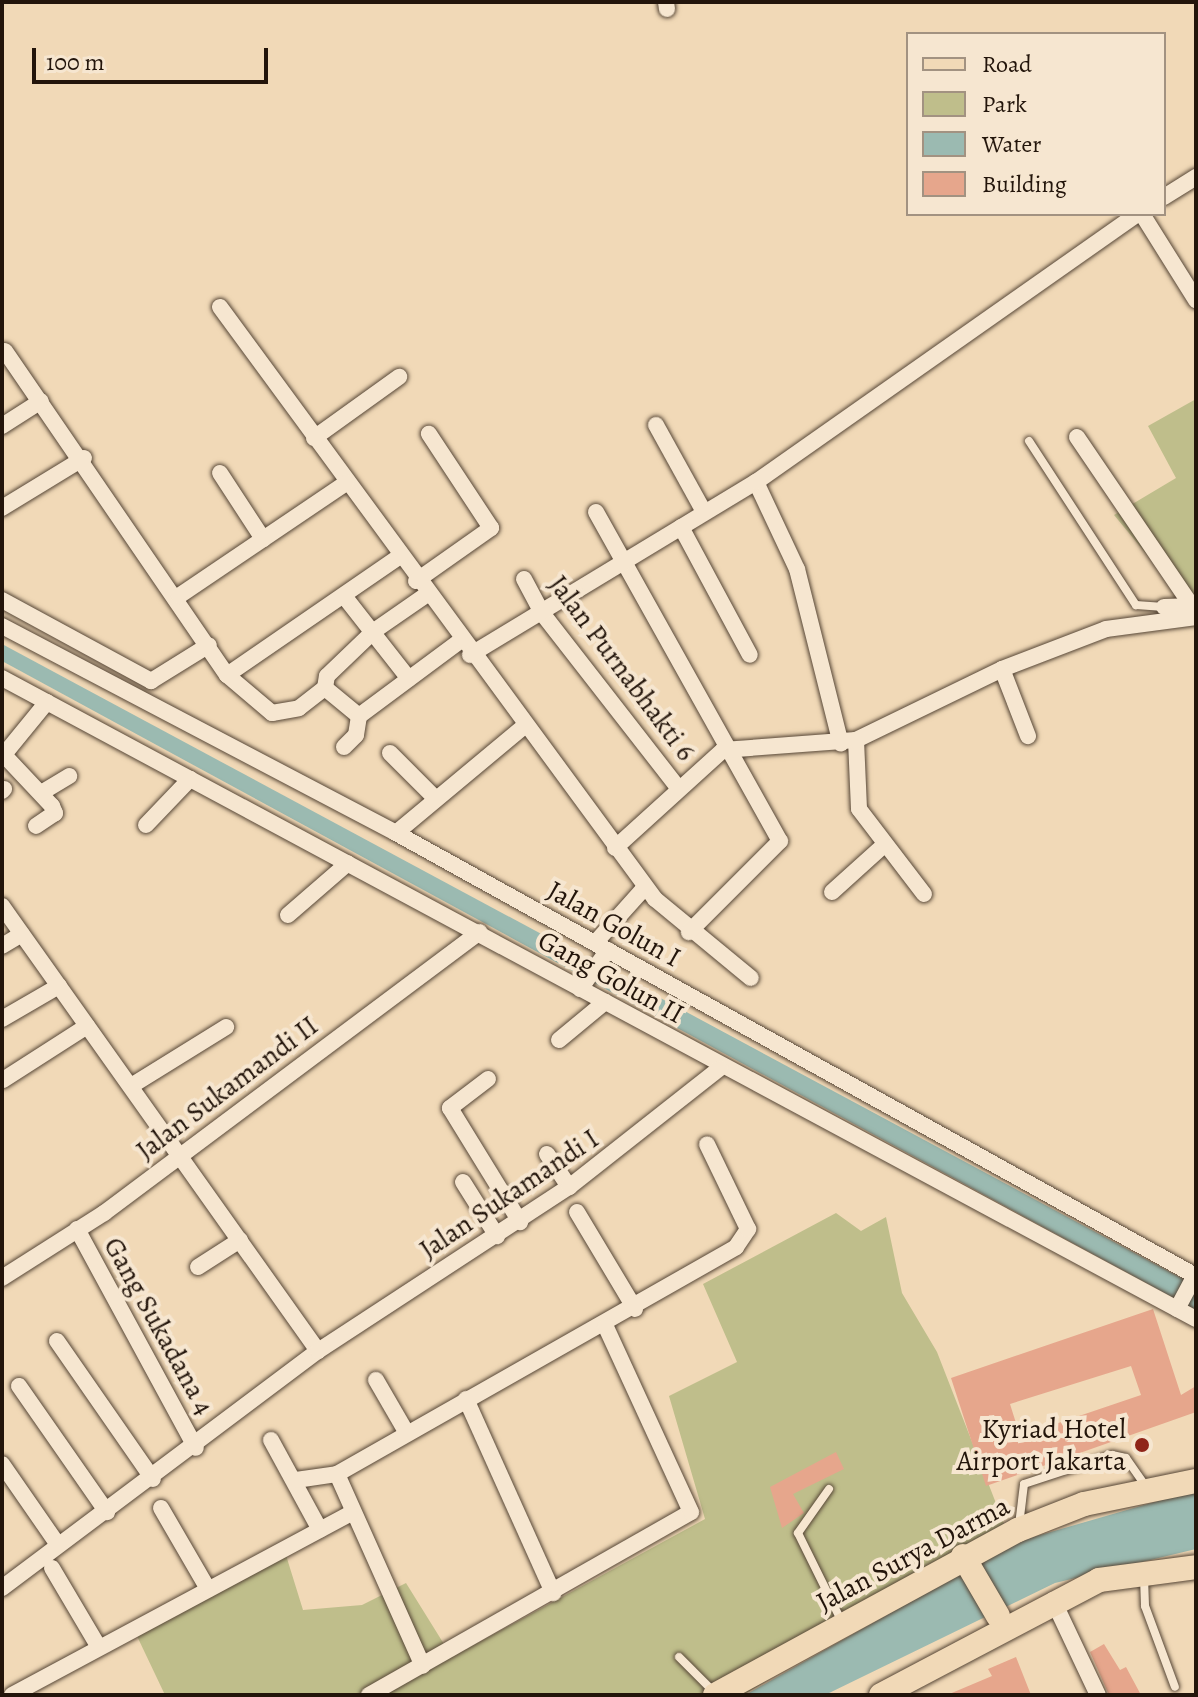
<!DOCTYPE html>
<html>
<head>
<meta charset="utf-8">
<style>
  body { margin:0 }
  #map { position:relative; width:1198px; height:1697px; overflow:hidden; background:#f1d9b7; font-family:Alegreya,serif }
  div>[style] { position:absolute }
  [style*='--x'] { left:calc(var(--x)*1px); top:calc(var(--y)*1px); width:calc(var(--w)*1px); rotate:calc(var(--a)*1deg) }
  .green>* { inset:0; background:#bfbe8b }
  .water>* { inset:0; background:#9bbab1 }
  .building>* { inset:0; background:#e6a68c }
  .roads { filter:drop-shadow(0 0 2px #564636) drop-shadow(0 0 2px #564636) }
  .service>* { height:8px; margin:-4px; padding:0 4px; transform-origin:4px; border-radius:4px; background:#f6e6d0 }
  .minor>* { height:16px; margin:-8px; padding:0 8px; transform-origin:8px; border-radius:8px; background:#f6e6d0 }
  .primary>* { height:24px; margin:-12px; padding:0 12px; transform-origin:12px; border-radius:12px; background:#f1d9b7 }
  .dots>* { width:22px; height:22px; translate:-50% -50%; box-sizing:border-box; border:4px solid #f6e6d0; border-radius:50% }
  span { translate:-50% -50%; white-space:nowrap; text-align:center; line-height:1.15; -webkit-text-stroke:8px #f6e6d0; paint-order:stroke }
  .street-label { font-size:28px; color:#23150b }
  .poi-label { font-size:28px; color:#23150b }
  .right { translate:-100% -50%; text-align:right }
  .frame { position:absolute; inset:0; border:4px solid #23150b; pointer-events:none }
  .legend { position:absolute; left:906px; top:32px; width:260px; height:184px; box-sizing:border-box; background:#f6e6d0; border:2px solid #a29281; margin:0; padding:10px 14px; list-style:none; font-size:24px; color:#23150b }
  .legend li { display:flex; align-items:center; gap:16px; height:40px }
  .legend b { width:40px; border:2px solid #a29281 }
  .scale { position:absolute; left:32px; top:48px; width:236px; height:36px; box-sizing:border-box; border:4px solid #23150b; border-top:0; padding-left:10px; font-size:24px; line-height:28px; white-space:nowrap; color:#23150b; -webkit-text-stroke:6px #f6e6d0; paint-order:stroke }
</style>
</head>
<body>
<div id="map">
  <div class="green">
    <i style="clip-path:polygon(1196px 399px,1196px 614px,1114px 515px,1176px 478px,1148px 426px)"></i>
    <i style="clip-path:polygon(836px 1213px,861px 1231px,886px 1217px,902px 1293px,937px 1352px,1008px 1534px,743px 1695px,165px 1695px,136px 1634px,285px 1552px,303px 1610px,362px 1605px,406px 1583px,452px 1657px,705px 1519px,669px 1396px,737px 1362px,703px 1284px)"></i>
  </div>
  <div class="water">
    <i style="clip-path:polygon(2px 644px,1196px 1286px,1196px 1310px,2px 661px)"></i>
    <i style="clip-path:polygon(1196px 1490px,1196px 1549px,1055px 1583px,825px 1695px,745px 1695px,1016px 1542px)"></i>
  </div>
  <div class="building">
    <i style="clip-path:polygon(evenodd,1153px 1309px,1181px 1395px,1196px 1386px,1196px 1412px,986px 1486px,951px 1378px,1153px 1309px,1131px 1366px,1141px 1395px,1020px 1436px,1010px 1404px,1131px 1366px)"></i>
    <i style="clip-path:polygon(836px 1452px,844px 1469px,793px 1494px,804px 1513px,782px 1528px,770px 1487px)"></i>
    <i style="clip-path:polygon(1104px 1644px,1120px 1670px,1126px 1667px,1141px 1695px,1109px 1695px,1090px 1652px)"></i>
    <i style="clip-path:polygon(1016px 1657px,1031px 1695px,947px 1695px,992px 1676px,988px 1669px)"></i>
  </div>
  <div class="roads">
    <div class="service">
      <i style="--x:1029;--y:441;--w:196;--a:56.9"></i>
      <i style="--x:1136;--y:605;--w:28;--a:4"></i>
      <i style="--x:829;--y:1489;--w:54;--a:125.2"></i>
      <i style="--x:798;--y:1533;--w:102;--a:63.7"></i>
      <i style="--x:1019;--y:1525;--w:41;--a:-83"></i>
      <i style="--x:1024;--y:1484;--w:93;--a:-18.2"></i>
      <i style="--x:1112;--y:1455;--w:14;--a:12"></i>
      <i style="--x:1126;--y:1458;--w:35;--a:55"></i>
      <i style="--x:1144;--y:1577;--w:29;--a:88"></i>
      <i style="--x:1145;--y:1606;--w:86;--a:69.7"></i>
      <i style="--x:679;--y:1657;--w:52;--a:45"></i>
    </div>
    <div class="minor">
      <i style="--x:666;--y:2;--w:7;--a:82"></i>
      <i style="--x:1164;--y:197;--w:38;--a:-32"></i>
      <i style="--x:1142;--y:214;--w:102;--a:57.9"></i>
      <i style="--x:220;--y:307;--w:735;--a:53.69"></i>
      <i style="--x:655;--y:899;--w:124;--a:39.5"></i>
      <i style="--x:5;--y:351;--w:393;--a:55.6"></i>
      <i style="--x:227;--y:675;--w:59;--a:40.2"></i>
      <i style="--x:272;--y:713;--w:27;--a:-10"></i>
      <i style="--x:299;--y:708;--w:33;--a:-38"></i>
      <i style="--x:325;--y:688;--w:12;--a:-81"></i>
      <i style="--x:327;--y:676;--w:65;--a:-43.8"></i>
      <i style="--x:374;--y:631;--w:63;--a:-34.7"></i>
      <i style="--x:656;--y:425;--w:99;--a:61.1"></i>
      <i style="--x:2;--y:426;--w:46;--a:-32.7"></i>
      <i style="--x:1077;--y:437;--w:204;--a:55.8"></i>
      <i style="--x:314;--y:438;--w:105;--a:-35.7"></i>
      <i style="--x:220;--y:473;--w:79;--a:56.9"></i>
      <i style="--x:756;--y:482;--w:96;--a:64.8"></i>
      <i style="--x:797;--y:569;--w:180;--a:75.9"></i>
      <i style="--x:2;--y:508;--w:96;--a:-31.4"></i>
      <i style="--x:596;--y:512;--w:377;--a:60.8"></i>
      <i style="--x:780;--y:841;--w:129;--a:135"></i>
      <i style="--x:681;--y:527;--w:145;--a:61.7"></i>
      <i style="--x:524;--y:579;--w:38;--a:62"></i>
      <i style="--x:542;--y:613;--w:222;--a:52.1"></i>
      <i style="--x:416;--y:581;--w:92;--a:-35.2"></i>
      <i style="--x:491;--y:528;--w:113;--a:-123.4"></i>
      <i style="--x:179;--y:596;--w:202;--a:-34.1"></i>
      <i style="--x:344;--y:596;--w:105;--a:51.9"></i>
      <i style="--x:2;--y:600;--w:170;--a:28.5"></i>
      <i style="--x:151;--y:681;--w:68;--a:-31.8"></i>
      <i style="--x:1164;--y:607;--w:32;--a:-2"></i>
      <i style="--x:2;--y:626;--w:445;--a:27.7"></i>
      <i style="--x:396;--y:833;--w:914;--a:28.98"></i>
      <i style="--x:470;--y:655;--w:334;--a:-31.2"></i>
      <i style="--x:756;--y:482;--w:467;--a:-35.1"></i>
      <i style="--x:1002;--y:669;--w:72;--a:68.8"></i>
      <i style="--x:227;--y:675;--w:209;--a:-34.5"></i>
      <i style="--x:2;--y:678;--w:1355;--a:28.23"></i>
      <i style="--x:325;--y:688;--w:44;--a:39.5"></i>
      <i style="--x:359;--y:716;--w:126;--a:-36.6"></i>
      <i style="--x:856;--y:740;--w:69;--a:87.5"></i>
      <i style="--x:859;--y:809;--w:107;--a:52.6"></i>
      <i style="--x:344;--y:747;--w:17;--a:-45"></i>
      <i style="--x:356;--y:735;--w:19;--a:-81"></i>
      <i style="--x:390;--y:753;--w:61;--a:45"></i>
      <i style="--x:4;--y:755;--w:70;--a:46.7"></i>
      <i style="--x:52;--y:806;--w:8;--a:67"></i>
      <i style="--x:55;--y:813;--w:23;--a:146"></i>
      <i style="--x:2;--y:757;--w:71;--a:-50.7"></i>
      <i style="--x:2;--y:791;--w:3;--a:-45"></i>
      <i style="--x:41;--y:793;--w:33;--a:-31"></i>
      <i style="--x:146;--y:825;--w:64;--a:-46.3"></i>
      <i style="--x:396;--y:833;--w:165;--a:-39.8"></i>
      <i style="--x:615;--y:848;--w:146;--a:-42.2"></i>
      <i style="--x:723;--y:750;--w:133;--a:-4.3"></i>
      <i style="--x:856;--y:740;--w:162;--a:-25.9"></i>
      <i style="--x:1002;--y:669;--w:111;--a:-21"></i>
      <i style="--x:1106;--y:629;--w:91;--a:-7.6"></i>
      <i style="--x:832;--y:892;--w:70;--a:-42.1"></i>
      <i style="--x:2;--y:906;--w:546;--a:54.62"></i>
      <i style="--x:288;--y:915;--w:79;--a:-40.9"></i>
      <i style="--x:595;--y:943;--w:75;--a:-48.2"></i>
      <i style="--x:2;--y:946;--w:23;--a:-31"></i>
      <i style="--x:580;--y:989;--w:48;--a:-54.3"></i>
      <i style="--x:2;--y:1019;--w:66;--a:-30.1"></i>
      <i style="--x:559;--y:1040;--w:60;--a:-39.6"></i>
      <i style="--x:488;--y:1079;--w:48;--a:142.7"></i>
      <i style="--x:450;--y:1108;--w:134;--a:58.4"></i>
      <i style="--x:3;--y:1080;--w:100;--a:-32.7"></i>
      <i style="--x:131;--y:1086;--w:112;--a:-31.8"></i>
      <i style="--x:547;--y:1154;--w:40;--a:56"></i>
      <i style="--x:463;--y:1182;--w:64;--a:57.8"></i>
      <i style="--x:577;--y:1212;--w:113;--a:59.1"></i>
      <i style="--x:77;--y:1229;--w:249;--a:61.5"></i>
      <i style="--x:198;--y:1267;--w:50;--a:-32.7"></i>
      <i style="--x:2;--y:1278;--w:121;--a:-32.5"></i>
      <i style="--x:104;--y:1213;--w:469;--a:-36.8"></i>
      <i style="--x:1177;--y:1309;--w:40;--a:-62"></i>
      <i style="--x:57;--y:1341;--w:168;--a:55.2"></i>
      <i style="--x:376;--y:1380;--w:58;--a:59.9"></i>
      <i style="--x:19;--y:1386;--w:154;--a:55.1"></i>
      <i style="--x:466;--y:1399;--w:213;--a:65.8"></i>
      <i style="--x:271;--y:1440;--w:102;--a:61.4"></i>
      <i style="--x:2;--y:1464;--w:98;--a:55.3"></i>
      <i style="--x:337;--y:1474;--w:210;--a:65.9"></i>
      <i style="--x:296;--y:1480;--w:41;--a:-8.3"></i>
      <i style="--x:337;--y:1474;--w:459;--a:-29.6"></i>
      <i style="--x:736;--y:1247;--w:22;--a:-56"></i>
      <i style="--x:748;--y:1229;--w:94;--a:-115.8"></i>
      <i style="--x:161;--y:1508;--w:94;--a:59.9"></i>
      <i style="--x:52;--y:1568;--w:88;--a:59.4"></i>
      <i style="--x:2;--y:1588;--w:395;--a:-36.9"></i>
      <i style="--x:318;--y:1351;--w:300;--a:-33.2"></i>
      <i style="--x:569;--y:1187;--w:192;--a:-38.2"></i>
      <i style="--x:1053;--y:1600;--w:105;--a:64.7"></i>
      <i style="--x:12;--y:1695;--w:383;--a:-28.2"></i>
      <i style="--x:369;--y:1695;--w:370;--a:-29.6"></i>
      <i style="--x:691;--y:1512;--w:204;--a:-114.7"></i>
    </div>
    <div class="primary">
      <i style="--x:963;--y:1556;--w:69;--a:59.7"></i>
      <i style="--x:715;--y:1695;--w:345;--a:-28.6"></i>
      <i style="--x:1018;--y:1530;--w:71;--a:-21.5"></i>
      <i style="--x:1084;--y:1504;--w:114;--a:-11.6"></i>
      <i style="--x:881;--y:1695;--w:246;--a:-27.8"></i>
      <i style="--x:1099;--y:1580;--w:98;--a:-7.6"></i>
    </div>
  </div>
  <div class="dots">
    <i style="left:1142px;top:1445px;background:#8f2418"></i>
  </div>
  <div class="street-label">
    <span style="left:622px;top:668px;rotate:53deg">Jalan Purnabhakti 6</span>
    <span style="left:614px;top:924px;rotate:29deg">Jalan Golun I</span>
    <span style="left:611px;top:977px;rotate:29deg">Gang Golun II</span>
    <span style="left:227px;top:1088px;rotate:-37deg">Jalan Sukamandi II</span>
    <span style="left:509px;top:1194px;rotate:-34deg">Jalan Sukamandi I</span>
    <span style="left:159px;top:1326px;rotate:61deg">Gang Sukadana 4</span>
    <span style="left:913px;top:1554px;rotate:-28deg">Jalan Surya Darma</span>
  </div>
  <div class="poi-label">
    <span class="right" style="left:1126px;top:1445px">Kyriad Hotel<br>Airport Jakarta</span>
  </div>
  <div class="frame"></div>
  <ul class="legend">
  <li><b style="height:10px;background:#f1d9b7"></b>Road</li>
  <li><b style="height:22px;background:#bfbe8b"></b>Park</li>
  <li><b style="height:22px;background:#9bbab1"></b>Water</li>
  <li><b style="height:22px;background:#e6a68c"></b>Building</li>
  </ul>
  <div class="scale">100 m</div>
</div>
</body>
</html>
